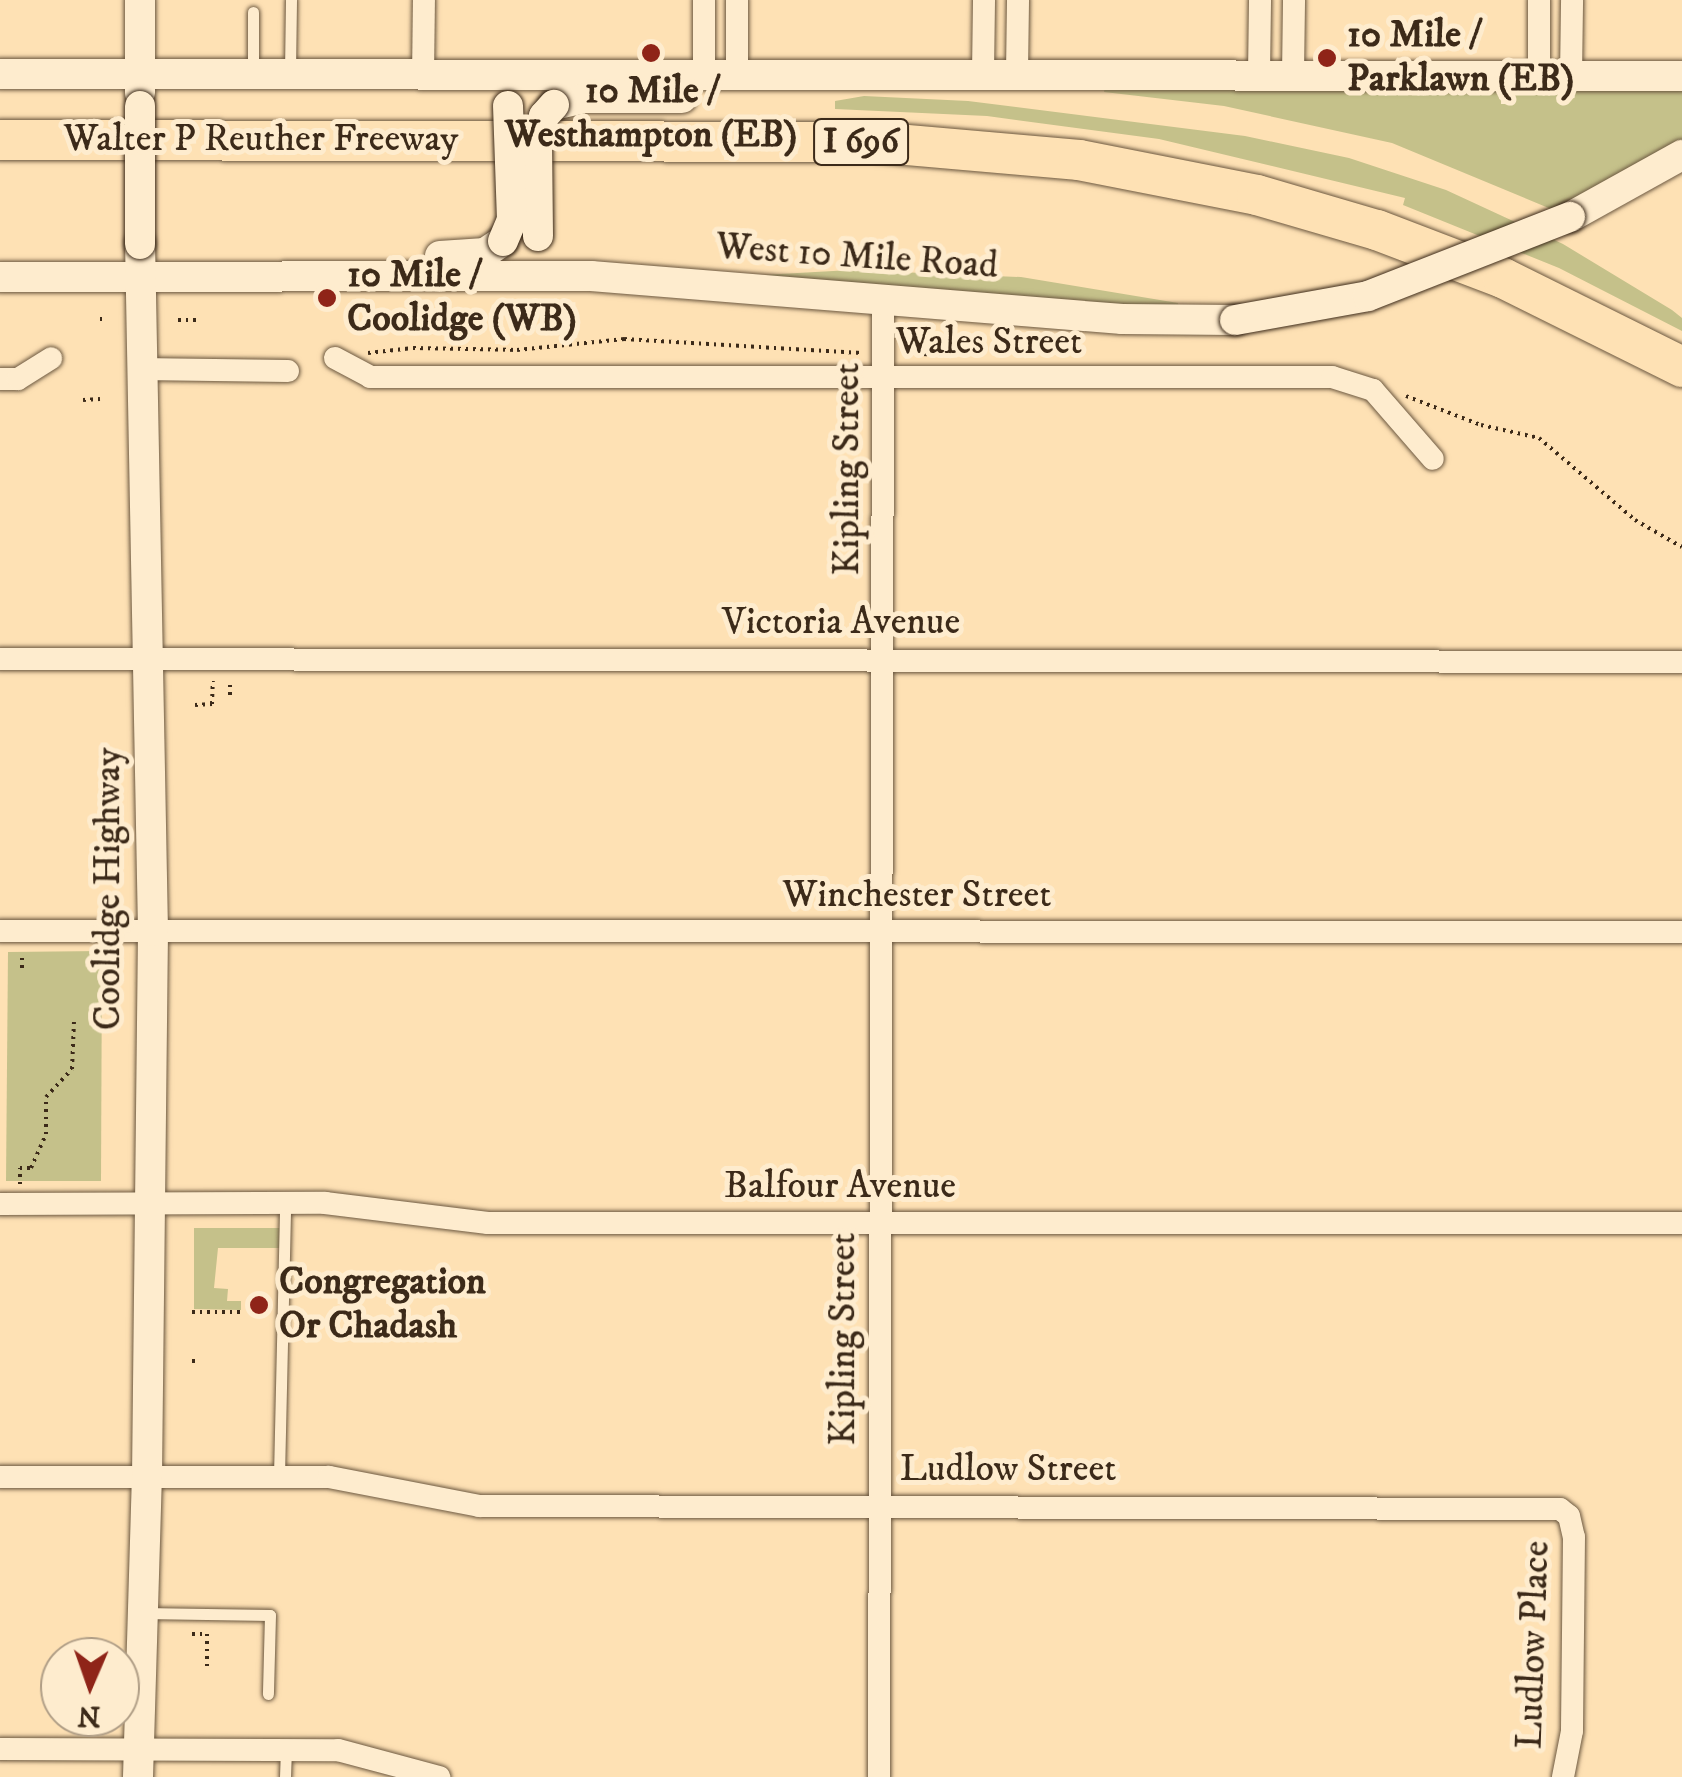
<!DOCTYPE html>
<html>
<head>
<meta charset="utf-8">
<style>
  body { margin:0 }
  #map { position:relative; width:1682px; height:1777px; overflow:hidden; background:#fee1b4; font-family:"IM FELL DW Pica",serif }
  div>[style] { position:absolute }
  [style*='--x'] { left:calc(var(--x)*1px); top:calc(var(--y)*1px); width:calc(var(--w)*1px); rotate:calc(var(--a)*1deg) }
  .green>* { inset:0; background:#c5c18a }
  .path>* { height:4px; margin-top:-2px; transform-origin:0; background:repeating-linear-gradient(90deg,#3c2a19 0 2.5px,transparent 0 7.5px) }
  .roads { filter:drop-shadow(0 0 2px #6c5840) drop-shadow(0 0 2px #6c5840) }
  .service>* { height:11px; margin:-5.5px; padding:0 5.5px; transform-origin:5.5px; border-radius:5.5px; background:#feecce }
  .minor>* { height:22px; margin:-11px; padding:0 11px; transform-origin:11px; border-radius:11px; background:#feecce }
  .secondary>* { height:30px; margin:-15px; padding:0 15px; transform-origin:15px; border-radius:15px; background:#feecce }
  .motorway>* { height:40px; margin:-20px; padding:0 20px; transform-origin:20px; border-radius:20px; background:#fee1b4 }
  .bridges { filter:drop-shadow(0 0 2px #3c2a19) drop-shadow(0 0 2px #3c2a19) }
  .secondary-bridge>* { height:30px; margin:-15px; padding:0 15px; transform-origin:15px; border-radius:15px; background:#feecce }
  .dots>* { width:28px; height:28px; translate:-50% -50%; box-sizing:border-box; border:5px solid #feecce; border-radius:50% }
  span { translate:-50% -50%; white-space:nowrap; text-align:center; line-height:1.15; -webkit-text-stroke:10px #feecce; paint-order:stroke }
  .shield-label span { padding:2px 8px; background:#feecce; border:2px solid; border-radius:8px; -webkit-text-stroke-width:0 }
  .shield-label { font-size:35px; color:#3c2a19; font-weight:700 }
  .poi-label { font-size:38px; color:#3c2a19; font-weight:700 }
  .left { translate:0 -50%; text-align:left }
  .street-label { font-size:38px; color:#3c2a19 }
  .north { position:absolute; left:40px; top:1637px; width:100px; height:100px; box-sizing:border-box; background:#feecce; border:2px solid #b09e86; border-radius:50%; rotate:182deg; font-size:28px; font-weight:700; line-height:40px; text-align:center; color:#3c2a19 }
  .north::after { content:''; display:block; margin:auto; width:35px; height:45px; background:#8f2418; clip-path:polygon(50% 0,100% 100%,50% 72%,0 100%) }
</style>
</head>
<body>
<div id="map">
  <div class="green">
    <i style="clip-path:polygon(1105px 86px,1682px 90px,1682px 149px,1551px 209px,1392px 143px,1224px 106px,1104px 92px)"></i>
    <i style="clip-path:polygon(864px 96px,968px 101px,1245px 136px,1349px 158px,1446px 190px,1563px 244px,1672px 310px,1682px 318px,1682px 331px,1559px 268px,1403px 205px,1405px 198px,1159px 139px,987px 116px,835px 109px,835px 101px)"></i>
    <i style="clip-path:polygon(851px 270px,1021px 277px,1178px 303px,1177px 309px,760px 275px)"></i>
    <i style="clip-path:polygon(102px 951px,101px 1181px,6px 1181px,8px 952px)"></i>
    <i style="clip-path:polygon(194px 1228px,280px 1228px,280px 1248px,218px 1248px,214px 1288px,228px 1289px,227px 1301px,241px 1301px,241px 1310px,194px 1309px)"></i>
  </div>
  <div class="path">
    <i style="--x:100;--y:319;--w:7;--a:0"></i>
    <i style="--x:178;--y:320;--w:18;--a:0"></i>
    <i style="--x:368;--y:353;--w:45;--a:-6.3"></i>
    <i style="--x:413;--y:348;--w:104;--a:1.1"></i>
    <i style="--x:517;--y:350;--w:108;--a:-5.9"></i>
    <i style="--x:624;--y:339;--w:238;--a:3.4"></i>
    <i style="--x:902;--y:353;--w:40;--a:2.9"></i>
    <i style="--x:1406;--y:396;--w:80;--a:21.1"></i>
    <i style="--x:1481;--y:425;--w:59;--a:12.6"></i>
    <i style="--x:1539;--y:438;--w:126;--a:40.5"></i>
    <i style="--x:1635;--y:520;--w:54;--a:29.9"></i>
    <i style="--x:83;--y:400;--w:17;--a:-3"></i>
    <i style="--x:230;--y:695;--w:15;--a:-90"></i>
    <i style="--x:195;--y:705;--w:17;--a:-3"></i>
    <i style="--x:212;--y:704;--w:23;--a:-88"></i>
    <i style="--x:22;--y:968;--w:14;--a:-90"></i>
    <i style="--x:20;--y:1184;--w:16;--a:-90"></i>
    <i style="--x:20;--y:1168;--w:11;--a:0"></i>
    <i style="--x:31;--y:1168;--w:37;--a:-66"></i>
    <i style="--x:46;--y:1134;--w:37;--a:-90"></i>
    <i style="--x:46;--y:1097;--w:38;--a:-47"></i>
    <i style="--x:72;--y:1069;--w:47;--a:-87.6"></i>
    <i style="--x:192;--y:1312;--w:49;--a:0"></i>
    <i style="--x:192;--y:1361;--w:7;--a:0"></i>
    <i style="--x:192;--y:1634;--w:15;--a:0"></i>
    <i style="--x:207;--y:1634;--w:33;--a:90"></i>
  </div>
  <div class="roads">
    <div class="service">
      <i style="--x:253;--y:12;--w:61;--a:90"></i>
      <i style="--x:290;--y:72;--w:72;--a:-89.2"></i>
      <i style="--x:279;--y:1476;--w:273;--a:-88.7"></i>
      <i style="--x:143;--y:1613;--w:127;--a:0.9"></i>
      <i style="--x:270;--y:1615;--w:79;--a:91.5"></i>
      <i style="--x:285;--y:1777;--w:29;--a:-88"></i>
    </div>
    <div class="minor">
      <i style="--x:983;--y:73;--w:73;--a:-89.2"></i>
      <i style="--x:1017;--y:73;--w:73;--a:-89.2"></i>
      <i style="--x:1259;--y:74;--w:74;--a:-89.2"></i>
      <i style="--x:1293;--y:74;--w:74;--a:-89.2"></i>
      <i style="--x:1539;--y:75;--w:75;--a:-90"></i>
      <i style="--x:1571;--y:76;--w:76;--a:-89.2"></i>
      <i style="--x:423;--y:77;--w:77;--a:-89.3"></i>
      <i style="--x:704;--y:77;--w:77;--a:-90"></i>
      <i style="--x:737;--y:77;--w:77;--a:-90"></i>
      <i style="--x:335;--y:358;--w:40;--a:28"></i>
      <i style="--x:370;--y:377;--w:962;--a:0"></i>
      <i style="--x:1332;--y:377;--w:43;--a:17.6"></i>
      <i style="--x:1373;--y:390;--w:91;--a:49"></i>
      <i style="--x:140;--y:369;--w:148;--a:0.8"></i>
      <i style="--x:0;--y:379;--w:18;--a:0"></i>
      <i style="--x:18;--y:379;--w:39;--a:-32"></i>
      <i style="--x:0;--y:659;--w:1682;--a:0.1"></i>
      <i style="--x:0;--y:931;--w:1682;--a:0.03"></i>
      <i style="--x:0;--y:1204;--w:325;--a:-0.2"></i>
      <i style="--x:325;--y:1203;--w:164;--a:7"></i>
      <i style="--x:488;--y:1223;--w:1194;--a:0"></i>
      <i style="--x:0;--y:1477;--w:329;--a:0"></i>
      <i style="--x:329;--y:1477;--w:153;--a:10.9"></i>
      <i style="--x:479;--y:1506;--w:1081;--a:0.16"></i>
      <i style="--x:1560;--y:1509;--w:11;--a:38"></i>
      <i style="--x:1569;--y:1516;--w:22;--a:77"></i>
      <i style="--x:1574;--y:1537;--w:194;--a:90.6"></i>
      <i style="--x:1572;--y:1731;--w:47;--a:101.1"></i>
      <i style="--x:0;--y:1749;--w:338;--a:0.2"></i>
      <i style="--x:338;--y:1750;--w:105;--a:15"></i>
      <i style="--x:879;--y:1777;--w:1476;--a:-89.84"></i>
    </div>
    <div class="secondary">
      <i style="--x:0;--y:74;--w:1682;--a:0.07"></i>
      <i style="--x:140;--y:93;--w:93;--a:-90"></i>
      <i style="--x:554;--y:105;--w:31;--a:-13"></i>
      <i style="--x:584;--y:98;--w:98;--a:0"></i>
      <i style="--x:1570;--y:217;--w:128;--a:-29"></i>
      <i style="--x:440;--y:256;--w:45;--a:-3.8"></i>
      <i style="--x:485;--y:253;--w:22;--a:-34"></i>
      <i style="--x:0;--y:277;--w:591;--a:-0.1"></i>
      <i style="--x:591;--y:276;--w:533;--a:4.63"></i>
      <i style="--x:1122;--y:319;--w:113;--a:0.5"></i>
      <i style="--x:138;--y:1777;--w:300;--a:-88.3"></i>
      <i style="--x:147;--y:1477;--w:546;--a:-89.37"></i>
      <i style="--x:153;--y:931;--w:687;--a:-91.08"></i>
    </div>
    <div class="motorway">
      <i style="--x:0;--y:140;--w:873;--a:0.13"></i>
      <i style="--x:873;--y:142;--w:207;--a:5"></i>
      <i style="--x:1079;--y:160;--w:181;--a:11.1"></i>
      <i style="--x:1257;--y:195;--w:125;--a:16.3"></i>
      <i style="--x:1377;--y:230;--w:135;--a:20.9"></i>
      <i style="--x:1503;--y:278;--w:200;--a:26.4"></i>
    </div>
  </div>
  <div class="bridges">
    <div class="secondary-bridge">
      <i style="--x:140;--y:106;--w:138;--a:90"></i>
      <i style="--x:538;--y:236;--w:97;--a:-90.6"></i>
      <i style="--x:537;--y:139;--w:24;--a:-73"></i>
      <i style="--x:544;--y:116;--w:15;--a:-48"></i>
      <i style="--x:503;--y:241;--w:23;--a:-67"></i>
      <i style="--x:512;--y:220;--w:114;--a:-92"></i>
      <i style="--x:1235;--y:320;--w:135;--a:-10.2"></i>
      <i style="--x:1368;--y:296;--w:217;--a:-21.4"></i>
    </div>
  </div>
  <div class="dots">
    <i style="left:651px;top:53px;background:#8f2418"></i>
    <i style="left:1327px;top:58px;background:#8f2418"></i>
    <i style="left:327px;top:298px;background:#8f2418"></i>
    <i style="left:259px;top:1305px;background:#8f2418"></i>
  </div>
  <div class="shield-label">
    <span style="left:861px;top:142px">I 696</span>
  </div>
  <div class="poi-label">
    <span class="left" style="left:1347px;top:58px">10 Mile /<br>Parklawn (EB)</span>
    <span style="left:651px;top:114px">10 Mile /<br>Westhampton (EB)</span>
    <span class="left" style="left:347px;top:298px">10 Mile /<br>Coolidge (WB)</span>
    <span class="left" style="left:279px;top:1305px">Congregation<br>Or Chadash</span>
  </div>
  <div class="street-label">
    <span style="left:261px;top:140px">Walter P Reuther Freeway</span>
    <span style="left:857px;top:257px;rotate:4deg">West 10 Mile Road</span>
    <span style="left:989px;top:343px">Wales Street</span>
    <span style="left:848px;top:469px;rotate:-90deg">Kipling Street</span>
    <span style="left:841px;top:623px">Victoria Avenue</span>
    <span style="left:109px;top:889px;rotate:-90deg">Coolidge Highway</span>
    <span style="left:917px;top:896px">Winchester Street</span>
    <span style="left:840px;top:1187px">Balfour Avenue</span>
    <span style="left:844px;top:1339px;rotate:-90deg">Kipling Street</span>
    <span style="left:1008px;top:1470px">Ludlow Street</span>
    <span style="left:1534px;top:1645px;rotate:-88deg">Ludlow Place</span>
  </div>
  <div class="north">N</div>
</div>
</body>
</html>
